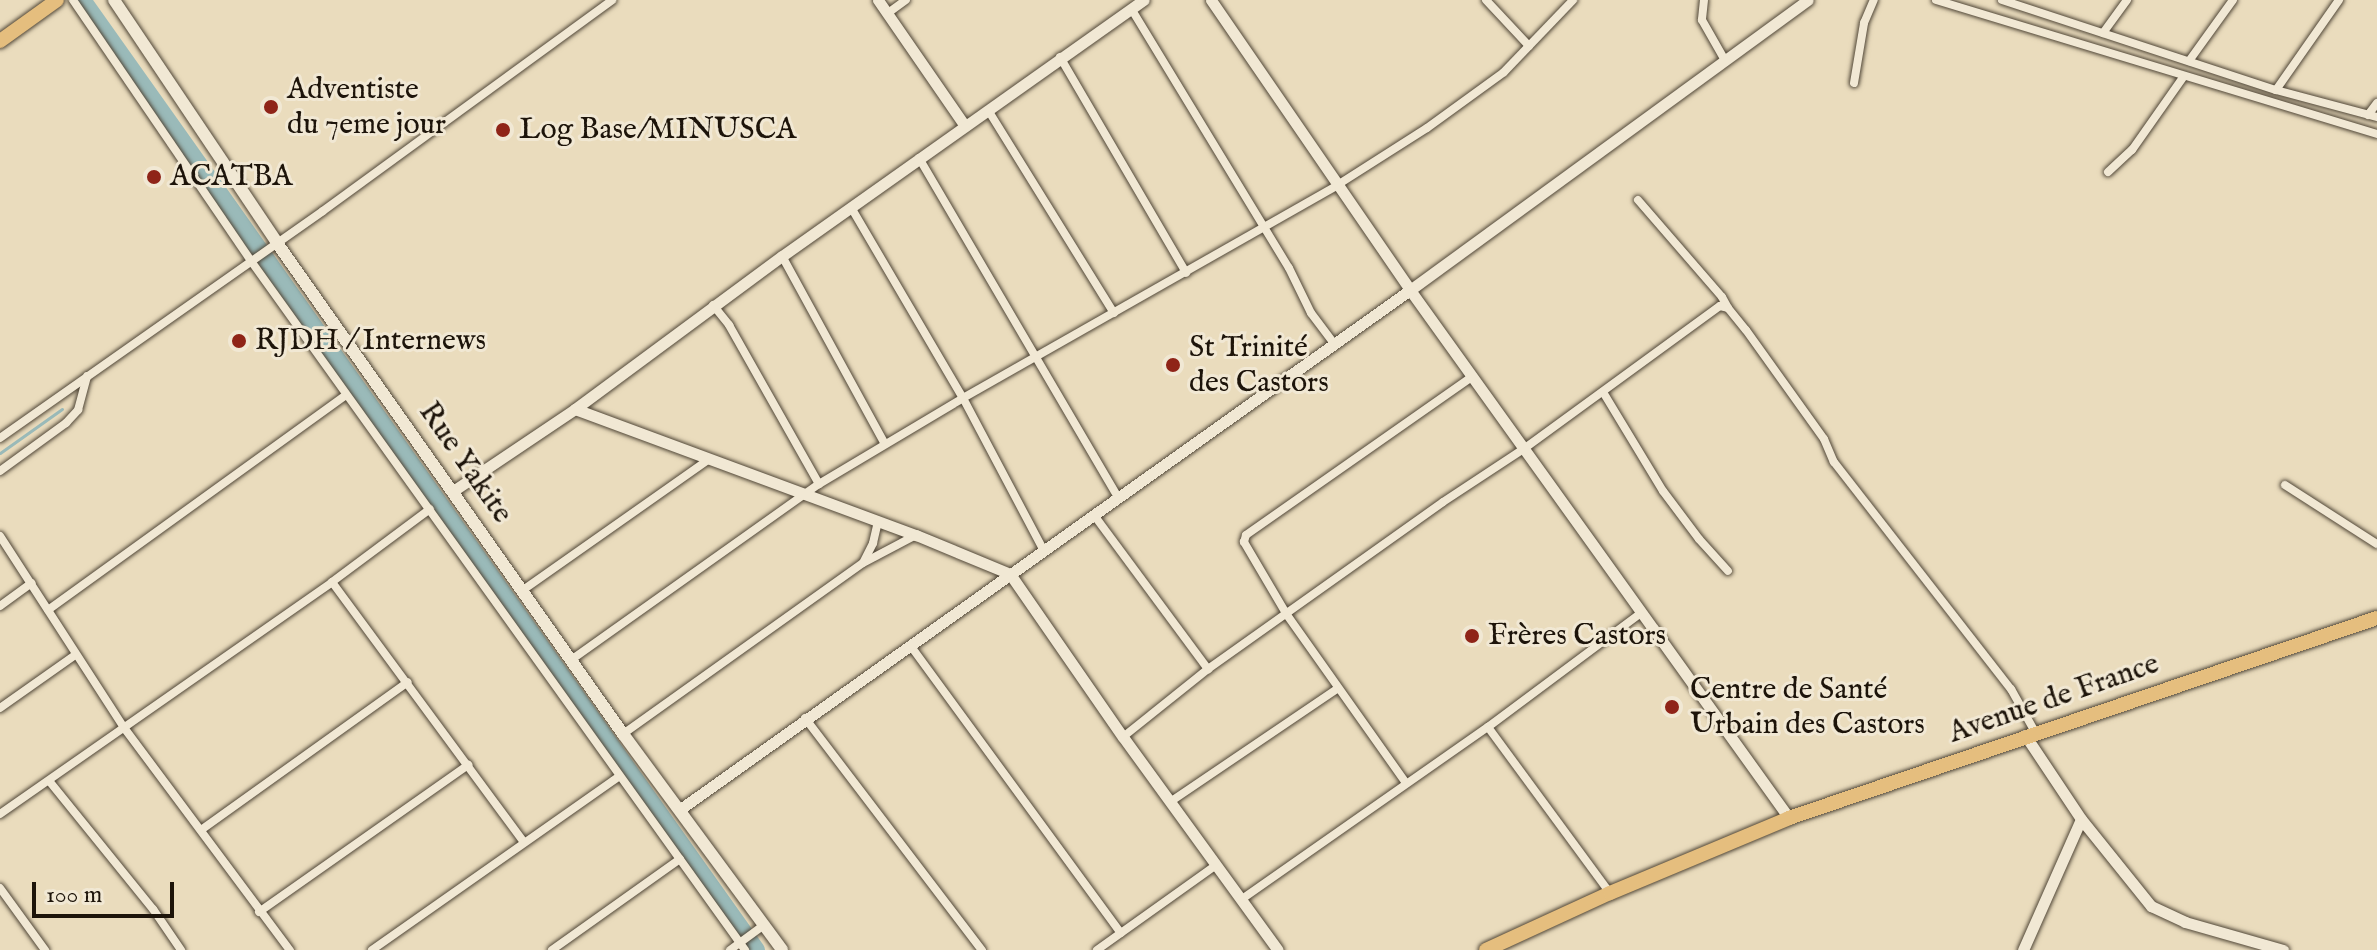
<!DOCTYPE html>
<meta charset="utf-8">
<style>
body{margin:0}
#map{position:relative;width:2377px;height:950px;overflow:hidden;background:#eadcbd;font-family:"IM FELL English",serif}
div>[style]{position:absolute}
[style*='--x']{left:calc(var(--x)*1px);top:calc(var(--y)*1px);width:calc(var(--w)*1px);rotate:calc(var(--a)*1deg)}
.stream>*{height:3px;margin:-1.5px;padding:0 1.5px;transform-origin:1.5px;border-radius:1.5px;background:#9abab9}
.river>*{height:18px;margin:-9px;padding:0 9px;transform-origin:9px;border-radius:9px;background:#9abab9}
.roads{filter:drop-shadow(0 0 2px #504637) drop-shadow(0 0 2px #504637)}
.minor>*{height:8px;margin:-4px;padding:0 4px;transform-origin:4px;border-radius:4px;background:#f1e8d4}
.tertiary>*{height:11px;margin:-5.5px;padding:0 5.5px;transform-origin:5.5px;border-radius:5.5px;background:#f1e8d4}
.secondary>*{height:12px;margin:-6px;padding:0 6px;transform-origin:6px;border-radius:6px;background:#f1e8d4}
.primary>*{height:14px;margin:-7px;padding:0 7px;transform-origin:7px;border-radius:7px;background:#e5be7e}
.dots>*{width:22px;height:22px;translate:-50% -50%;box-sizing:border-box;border:4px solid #f1e8d4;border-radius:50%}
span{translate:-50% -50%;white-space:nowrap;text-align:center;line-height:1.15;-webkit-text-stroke:6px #f1e8d4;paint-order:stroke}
.poi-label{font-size:30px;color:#1d140a}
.left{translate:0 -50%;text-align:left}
.street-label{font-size:30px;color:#1d140a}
.scale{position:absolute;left:32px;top:882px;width:142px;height:36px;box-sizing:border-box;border:4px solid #1d140a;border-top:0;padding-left:10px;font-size:24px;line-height:28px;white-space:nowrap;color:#1d140a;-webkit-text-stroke:6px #f1e8d4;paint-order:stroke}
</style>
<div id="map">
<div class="stream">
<div style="--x:0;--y:453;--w:76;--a:-35.4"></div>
</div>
<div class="river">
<div style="--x:82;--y:0;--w:1165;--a:54.65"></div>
</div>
<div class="roads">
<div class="minor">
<div style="--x:73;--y:0;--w:316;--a:55.7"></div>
<div style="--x:251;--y:261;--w:848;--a:54.36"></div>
<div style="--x:1486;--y:0;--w:63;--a:46.9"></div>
<div style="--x:1704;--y:0;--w:20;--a:96"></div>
<div style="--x:1702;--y:20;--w:48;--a:60.3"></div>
<div style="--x:1936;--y:0;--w:461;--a:16.9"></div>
<div style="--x:2002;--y:0;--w:288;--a:18.2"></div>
<div style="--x:2276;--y:90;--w:105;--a:15"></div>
<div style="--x:1132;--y:10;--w:302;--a:58.7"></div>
<div style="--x:1289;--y:268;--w:50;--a:63.9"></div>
<div style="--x:1311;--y:313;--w:39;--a:53"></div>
<div style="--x:888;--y:13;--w:22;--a:-36"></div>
<div style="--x:2103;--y:33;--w:41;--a:-54"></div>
<div style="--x:1060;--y:57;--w:250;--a:59.7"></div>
<div style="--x:2189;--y:61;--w:75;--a:-54.2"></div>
<div style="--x:1854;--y:83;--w:61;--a:-80.5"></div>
<div style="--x:1864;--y:23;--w:25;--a:-67"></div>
<div style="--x:2276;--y:90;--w:110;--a:-55"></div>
<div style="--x:988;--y:110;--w:239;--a:58.2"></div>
<div style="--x:2368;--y:115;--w:15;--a:-53"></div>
<div style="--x:919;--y:158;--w:393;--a:59.6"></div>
<div style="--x:2108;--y:172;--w:33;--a:-43"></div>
<div style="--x:2132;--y:150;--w:90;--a:-54.9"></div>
<div style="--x:1638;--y:200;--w:128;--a:49.1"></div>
<div style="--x:1722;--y:297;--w:13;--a:61"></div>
<div style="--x:852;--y:209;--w:219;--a:59.6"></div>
<div style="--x:963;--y:398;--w:171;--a:62.1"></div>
<div style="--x:782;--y:256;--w:214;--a:61.3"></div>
<div style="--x:713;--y:305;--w:26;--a:51"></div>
<div style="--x:729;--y:325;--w:183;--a:60.5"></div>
<div style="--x:1603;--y:392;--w:116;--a:58.8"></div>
<div style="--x:1663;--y:491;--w:60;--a:53.1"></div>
<div style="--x:1699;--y:539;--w:43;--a:47.8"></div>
<div style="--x:0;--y:438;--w:395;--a:-35.1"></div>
<div style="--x:323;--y:211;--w:358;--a:-36.1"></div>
<div style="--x:0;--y:471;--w:82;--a:-36"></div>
<div style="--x:66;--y:423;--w:18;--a:-47"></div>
<div style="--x:78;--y:410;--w:35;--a:-75"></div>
<div style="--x:2285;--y:485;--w:109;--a:32.7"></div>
<div style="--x:1094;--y:515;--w:192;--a:53.5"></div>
<div style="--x:0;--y:536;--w:230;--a:57.1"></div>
<div style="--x:125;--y:729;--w:276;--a:53.3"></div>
<div style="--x:864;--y:561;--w:20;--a:-63"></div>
<div style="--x:873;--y:543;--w:23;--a:-77"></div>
<div style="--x:332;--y:582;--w:323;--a:53.6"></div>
<div style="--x:523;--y:590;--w:226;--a:-35.1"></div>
<div style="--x:0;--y:606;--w:39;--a:-36"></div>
<div style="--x:48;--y:610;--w:367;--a:-35.8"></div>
<div style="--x:910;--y:645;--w:357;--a:53.8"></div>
<div style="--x:571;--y:660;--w:304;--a:-35.4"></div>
<div style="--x:819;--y:484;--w:168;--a:-30.8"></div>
<div style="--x:963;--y:398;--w:433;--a:-29.6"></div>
<div style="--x:1339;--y:184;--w:104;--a:-32.5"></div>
<div style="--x:1427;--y:128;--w:95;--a:-36"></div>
<div style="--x:1504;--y:72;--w:100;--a:-46.2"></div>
<div style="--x:0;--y:708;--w:92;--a:-35.2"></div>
<div style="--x:805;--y:718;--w:292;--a:52.7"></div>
<div style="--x:1488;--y:727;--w:206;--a:53.7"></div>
<div style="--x:623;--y:734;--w:295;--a:-35.5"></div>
<div style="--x:863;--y:563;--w:60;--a:-27.8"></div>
<div style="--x:1123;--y:737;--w:109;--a:-38.7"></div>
<div style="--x:1208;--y:669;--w:288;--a:-35.4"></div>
<div style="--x:1443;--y:502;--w:98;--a:-33.4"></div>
<div style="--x:1525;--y:448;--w:241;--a:-36.1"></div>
<div style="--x:1720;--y:306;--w:8;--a:14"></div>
<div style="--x:1728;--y:308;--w:28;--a:51"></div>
<div style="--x:1746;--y:330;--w:134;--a:54.4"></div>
<div style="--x:1824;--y:439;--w:25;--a:67"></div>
<div style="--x:1834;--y:462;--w:288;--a:52.1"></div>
<div style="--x:2011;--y:689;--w:49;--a:60.8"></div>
<div style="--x:50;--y:782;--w:164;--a:51"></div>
<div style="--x:153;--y:909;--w:50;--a:55.7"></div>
<div style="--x:1406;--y:783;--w:206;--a:-125.3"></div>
<div style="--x:1287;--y:615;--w:85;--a:-120.5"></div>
<div style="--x:1244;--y:542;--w:7;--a:-74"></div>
<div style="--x:1246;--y:535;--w:277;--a:-35"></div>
<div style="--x:1170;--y:802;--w:202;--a:-34.1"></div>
<div style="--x:0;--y:814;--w:405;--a:-34.9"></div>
<div style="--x:332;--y:582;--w:122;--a:-36.7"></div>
<div style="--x:201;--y:830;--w:254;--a:-35.6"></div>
<div style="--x:0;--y:888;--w:77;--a:54"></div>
<div style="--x:1242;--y:899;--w:300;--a:-35"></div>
<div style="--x:1488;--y:727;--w:191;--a:-36.7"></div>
<div style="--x:259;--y:912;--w:256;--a:-35.1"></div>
<div style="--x:372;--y:950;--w:301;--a:-35.1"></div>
<div style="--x:552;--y:950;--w:157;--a:-35.4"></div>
<div style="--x:730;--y:950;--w:42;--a:-36.3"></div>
<div style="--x:1097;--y:950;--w:146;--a:-35.5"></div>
</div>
<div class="tertiary">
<div style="--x:878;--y:0;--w:153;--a:55.4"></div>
<div style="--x:1211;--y:0;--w:352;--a:55.5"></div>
<div style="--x:1410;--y:290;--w:650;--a:54.33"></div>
<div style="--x:575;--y:409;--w:364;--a:20.3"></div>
<div style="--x:916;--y:535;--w:102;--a:22.5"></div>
<div style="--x:1010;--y:574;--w:198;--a:55.3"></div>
<div style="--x:1123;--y:737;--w:263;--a:54"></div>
<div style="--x:453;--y:491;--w:147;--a:-33.9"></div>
<div style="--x:575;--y:409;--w:257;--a:-36.5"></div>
<div style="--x:782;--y:256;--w:443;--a:-35.3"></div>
<div style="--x:2025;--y:735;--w:101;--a:56.3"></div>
<div style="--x:2081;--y:819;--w:112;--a:51.2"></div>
<div style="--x:2151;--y:906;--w:38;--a:25"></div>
<div style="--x:2185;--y:922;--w:102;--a:15.9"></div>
<div style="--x:679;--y:810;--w:897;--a:-35.43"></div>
<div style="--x:1410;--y:290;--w:492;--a:-36.1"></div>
<div style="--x:2023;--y:950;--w:143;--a:-66.1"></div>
</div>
<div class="secondary">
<div style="--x:114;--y:0;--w:293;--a:56.1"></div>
<div style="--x:277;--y:243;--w:601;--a:54.83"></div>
<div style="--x:623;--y:734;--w:268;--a:53.6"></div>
</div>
<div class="primary">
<div style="--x:0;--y:41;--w:70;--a:-35.7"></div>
<div style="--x:1486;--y:950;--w:136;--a:-24.7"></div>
<div style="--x:1610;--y:893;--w:194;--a:-22.7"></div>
<div style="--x:1789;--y:818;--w:621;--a:-18.79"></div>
</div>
</div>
<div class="dots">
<div style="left:271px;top:107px;background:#8f2418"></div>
<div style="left:503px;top:130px;background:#8f2418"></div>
<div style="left:154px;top:177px;background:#8f2418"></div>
<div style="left:239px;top:341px;background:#8f2418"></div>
<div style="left:1173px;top:365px;background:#8f2418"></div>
<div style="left:1472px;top:636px;background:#8f2418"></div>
<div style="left:1672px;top:707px;background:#8f2418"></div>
</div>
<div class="poi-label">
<span class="left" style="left:287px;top:107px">Adventiste<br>du 7eme jour</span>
<span class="left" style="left:519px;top:130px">Log Base/MINUSCA</span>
<span class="left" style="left:170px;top:177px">ACATBA</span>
<span class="left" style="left:255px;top:341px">RJDH / Internews</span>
<span class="left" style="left:1189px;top:365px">St Trinité<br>des Castors</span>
<span class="left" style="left:1488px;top:636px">Frères Castors</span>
<span class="left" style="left:1690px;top:707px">Centre de Santé<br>Urbain des Castors</span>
</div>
<div class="street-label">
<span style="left:465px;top:463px;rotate:55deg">Rue Yakite</span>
<span style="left:2054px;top:699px;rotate:-19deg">Avenue de France</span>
</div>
<div class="scale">100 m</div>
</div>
